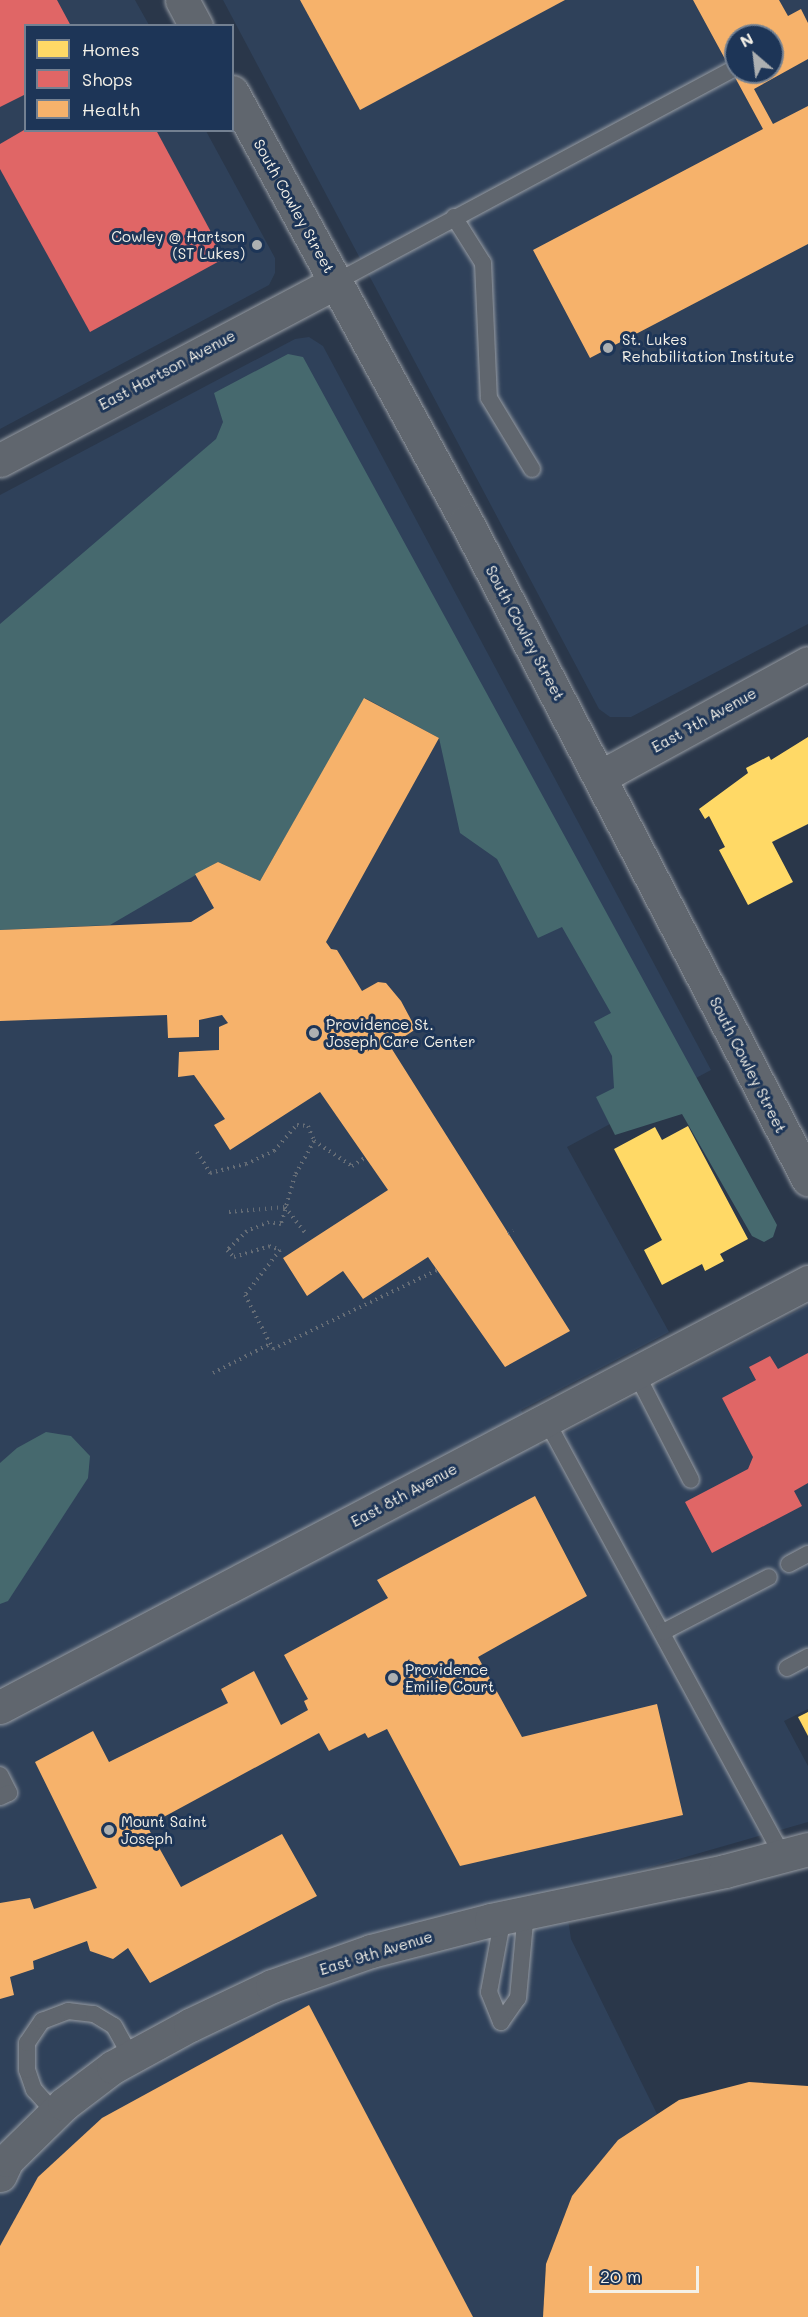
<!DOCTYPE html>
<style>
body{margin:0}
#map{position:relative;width:808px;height:2317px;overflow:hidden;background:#2a374a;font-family:Mali,sans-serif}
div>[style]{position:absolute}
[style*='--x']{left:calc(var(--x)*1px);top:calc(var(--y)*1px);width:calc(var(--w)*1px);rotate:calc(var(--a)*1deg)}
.built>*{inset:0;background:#2f415a}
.green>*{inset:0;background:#46696e}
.homes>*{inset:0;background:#ffd966}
.shops>*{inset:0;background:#e06666}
.health>*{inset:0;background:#f6b26b}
.path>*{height:4px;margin-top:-2px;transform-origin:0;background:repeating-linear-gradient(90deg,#666d76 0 1.5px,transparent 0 6px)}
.roads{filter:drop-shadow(0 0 2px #979ca3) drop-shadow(0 0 2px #979ca3)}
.service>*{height:16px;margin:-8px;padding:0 8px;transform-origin:8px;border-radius:8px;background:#60666e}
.minor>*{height:33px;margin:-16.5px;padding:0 16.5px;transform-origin:16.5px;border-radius:16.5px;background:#60666e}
.tertiary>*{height:33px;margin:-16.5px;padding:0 16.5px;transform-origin:16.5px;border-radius:16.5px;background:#60666e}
.dots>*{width:16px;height:16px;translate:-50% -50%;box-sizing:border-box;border:3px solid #1d3557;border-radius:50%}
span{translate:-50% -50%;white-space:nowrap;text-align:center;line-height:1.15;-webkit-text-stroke:6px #1d3557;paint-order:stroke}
.street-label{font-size:15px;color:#f4f1e8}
.poi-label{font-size:15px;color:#f4f1e8}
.right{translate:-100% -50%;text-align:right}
.left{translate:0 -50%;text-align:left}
.legend{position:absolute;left:24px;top:24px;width:210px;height:108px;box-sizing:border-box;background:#1d3557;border:2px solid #738091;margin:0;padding:8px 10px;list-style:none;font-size:18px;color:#f4f1e8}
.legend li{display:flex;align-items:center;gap:12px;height:30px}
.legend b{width:30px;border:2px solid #738091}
.north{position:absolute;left:724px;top:24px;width:60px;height:60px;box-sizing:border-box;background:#1d3557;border:2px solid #738091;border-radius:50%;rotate:332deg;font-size:16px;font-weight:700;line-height:24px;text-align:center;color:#f4f1e8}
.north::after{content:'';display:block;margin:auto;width:21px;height:27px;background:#adb0b1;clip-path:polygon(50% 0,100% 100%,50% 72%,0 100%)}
.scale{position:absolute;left:589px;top:2266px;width:110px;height:27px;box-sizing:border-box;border:3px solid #f4f1e8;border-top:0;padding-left:8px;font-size:18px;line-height:21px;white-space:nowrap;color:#f4f1e8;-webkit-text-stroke:4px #1d3557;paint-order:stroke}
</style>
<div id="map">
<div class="built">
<div style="clip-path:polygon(0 0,135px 0,149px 25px,26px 26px,26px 130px,206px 131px,275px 258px,275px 273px,269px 285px,0 429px)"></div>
<div style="clip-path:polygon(evenodd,223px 0,808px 0,808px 624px,631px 717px,610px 717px,599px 709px,223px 0,736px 36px,772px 36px,772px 72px,736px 72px,736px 36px)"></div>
<div style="clip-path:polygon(309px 337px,323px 346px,711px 1070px,567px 1147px,669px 1332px,521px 1410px,540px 1446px,808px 1305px,808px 1709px,784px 1721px,808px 1766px,808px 1822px,564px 1892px,571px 1939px,657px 2114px,618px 2140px,572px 2196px,546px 2264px,543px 2317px,0 2317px,0 495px,295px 339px)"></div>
</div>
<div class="green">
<div style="clip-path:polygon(288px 354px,303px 357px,777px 1225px,773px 1237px,764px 1242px,752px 1236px,682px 1114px,615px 1135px,596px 1097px,614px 1088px,612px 1056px,594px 1022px,611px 1013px,562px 927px,538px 938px,497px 859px,460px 833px,439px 738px,365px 698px,260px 881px,218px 862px,110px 925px,0 930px,0 624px,216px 439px,223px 422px,214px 393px)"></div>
<div style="clip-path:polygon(46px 1432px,71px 1436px,90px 1456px,88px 1478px,8px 1601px,0 1604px,0 1463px,17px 1448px)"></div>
</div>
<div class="homes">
<div style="clip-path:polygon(808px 737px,808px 824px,772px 842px,793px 882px,748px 905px,719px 850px,725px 847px,709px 816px,705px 819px,699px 809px,748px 773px,746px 768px,769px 756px,771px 760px)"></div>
<div style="clip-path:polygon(688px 1126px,748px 1239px,720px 1254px,724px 1261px,705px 1271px,702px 1264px,662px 1285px,644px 1250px,662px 1240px,614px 1149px,655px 1127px,662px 1140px)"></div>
<div style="clip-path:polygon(808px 1712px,808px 1736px,798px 1717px)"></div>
</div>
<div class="shops">
<div style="clip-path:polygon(0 0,57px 0,71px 26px,26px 26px,26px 94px,0 107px)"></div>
<div style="clip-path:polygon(24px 130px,156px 130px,225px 258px,90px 332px,0 169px,0 144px)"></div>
<div style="clip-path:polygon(808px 1353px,808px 1483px,794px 1491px,802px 1506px,712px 1553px,685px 1502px,748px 1469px,753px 1457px,722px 1398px,756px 1380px,749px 1367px,770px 1356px,778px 1369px)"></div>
</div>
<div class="health">
<div style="clip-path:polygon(300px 0,565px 0,360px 110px)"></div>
<div style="clip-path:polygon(evenodd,693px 0,779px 0,788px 16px,801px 9px,808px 23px,808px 59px,754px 89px,773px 124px,808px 106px,808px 244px,590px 358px,533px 250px,763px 129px,693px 0,736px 36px,772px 36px,772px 72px,736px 72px,736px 36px)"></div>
<div style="clip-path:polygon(364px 698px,439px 738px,326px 942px,331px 949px,337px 950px,362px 991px,378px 982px,386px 983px,401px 1001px,416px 1029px,390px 1046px,570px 1331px,505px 1367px,428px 1257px,363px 1299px,343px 1271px,307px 1296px,283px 1258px,388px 1190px,320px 1092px,230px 1150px,214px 1125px,225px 1119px,194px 1075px,178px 1077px,179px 1052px,219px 1050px,219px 1027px,228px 1023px,222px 1015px,199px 1020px,199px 1037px,168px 1038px,167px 1015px,0 1021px,0 930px,191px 922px,214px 908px,195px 874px,218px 862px,260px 881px)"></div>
<div style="clip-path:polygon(535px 1496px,587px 1596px,478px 1657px,522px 1737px,657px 1704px,683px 1815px,460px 1866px,387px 1729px,368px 1738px,365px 1733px,329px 1751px,319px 1733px,147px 1826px,181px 1887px,282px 1834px,317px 1896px,150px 1983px,128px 1948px,113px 1959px,90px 1951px,87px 1941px,33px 1961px,34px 1969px,10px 1977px,14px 1995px,0 1999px,0 1903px,30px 1898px,34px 1909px,97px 1888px,35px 1762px,93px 1731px,109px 1762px,228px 1703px,221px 1689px,254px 1671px,281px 1725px,308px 1710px,304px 1701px,308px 1699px,284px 1655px,388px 1598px,377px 1580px)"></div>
<div style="clip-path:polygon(309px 2005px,473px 2317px,0 2317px,0 2246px,38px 2177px,102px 2118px)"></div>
<div style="clip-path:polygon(749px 2082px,808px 2086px,808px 2317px,543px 2317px,546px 2264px,572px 2196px,618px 2140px,679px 2100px)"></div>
</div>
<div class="path">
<div style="--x:314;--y:1141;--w:45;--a:33.3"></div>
<div style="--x:352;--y:1166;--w:15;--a:-32"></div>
<div style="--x:197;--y:1152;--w:25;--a:58"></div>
<div style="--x:210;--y:1173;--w:37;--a:-14"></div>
<div style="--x:246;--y:1164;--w:31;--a:-25"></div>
<div style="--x:274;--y:1151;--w:35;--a:-49"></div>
<div style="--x:297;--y:1125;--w:11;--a:5"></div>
<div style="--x:308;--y:1126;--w:16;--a:68"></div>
<div style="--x:314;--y:1141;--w:39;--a:119"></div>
<div style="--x:295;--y:1175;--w:51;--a:105.9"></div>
<div style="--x:281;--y:1224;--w:12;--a:-171"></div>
<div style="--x:269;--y:1222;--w:24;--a:158"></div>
<div style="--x:247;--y:1231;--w:28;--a:136"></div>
<div style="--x:227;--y:1250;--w:10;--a:45"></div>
<div style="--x:234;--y:1257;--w:37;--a:-17"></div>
<div style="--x:269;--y:1246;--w:12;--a:20"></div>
<div style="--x:280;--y:1250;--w:57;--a:127.9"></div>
<div style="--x:245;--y:1295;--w:61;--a:62.6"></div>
<div style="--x:273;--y:1349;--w:182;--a:-25.7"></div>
<div style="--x:229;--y:1212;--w:56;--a:-5.1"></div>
<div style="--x:285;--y:1207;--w:34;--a:52"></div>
<div style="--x:508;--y:1234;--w:6;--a:-31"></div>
<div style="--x:213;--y:1373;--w:64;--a:-27"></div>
</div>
<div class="roads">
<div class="service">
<div style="--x:454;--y:217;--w:54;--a:57.8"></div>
<div style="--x:483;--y:263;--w:135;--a:87.5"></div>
<div style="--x:489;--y:398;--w:83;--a:58.8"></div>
<div style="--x:336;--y:282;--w:448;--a:-28.2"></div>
<div style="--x:636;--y:1373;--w:120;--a:62.8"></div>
<div style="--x:546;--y:1420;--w:498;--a:61.5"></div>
<div style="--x:789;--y:1564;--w:21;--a:-28"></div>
<div style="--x:663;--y:1632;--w:119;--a:-27.4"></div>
<div style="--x:787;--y:1668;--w:24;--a:-28"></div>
<div style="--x:0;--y:1775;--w:20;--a:63"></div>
<div style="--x:9;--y:1793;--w:10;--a:156"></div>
<div style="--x:501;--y:2022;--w:29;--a:-55"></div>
<div style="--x:518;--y:1998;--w:86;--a:-84.7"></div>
<div style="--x:501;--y:2022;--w:32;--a:-112"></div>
<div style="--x:489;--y:1992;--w:76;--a:-79.4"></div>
<div style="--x:55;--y:2113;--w:31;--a:-132"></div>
<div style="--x:34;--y:2090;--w:21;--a:-109"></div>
<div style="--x:27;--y:2070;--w:27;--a:-90"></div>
<div style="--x:27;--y:2043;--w:27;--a:-56"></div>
<div style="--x:42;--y:2021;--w:28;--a:-21"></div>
<div style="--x:68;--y:2011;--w:26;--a:7"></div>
<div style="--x:94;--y:2014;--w:23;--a:31"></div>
<div style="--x:114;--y:2026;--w:35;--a:61"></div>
</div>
<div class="minor">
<div style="--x:0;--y:460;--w:380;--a:-27.9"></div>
<div style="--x:600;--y:777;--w:237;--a:-28.7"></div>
<div style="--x:0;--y:1707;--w:913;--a:-27.74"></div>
<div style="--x:0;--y:2175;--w:17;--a:-65"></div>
<div style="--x:7;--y:2160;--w:80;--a:-44.5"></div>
<div style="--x:64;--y:2104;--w:61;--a:-37.1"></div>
<div style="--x:113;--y:2067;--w:88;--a:-28.6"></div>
<div style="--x:190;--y:2025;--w:91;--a:-25.4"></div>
<div style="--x:272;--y:1986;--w:105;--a:-19.5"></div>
<div style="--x:371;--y:1951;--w:124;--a:-14.5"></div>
<div style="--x:491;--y:1920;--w:239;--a:-11.8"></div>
<div style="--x:725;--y:1871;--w:86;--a:-14.8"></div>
</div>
<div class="tertiary">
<div style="--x:182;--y:0;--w:30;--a:62"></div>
<div style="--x:232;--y:92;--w:489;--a:61.4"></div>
<div style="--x:466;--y:521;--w:742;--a:62.54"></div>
</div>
</div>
<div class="dots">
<div style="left:257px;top:245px;background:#adb0b1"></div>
<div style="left:608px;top:348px;background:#adb0b1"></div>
<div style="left:314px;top:1033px;background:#adb0b1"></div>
<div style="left:393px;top:1678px;background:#adb0b1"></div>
<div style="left:109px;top:1830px;background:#adb0b1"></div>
</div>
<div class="street-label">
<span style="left:294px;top:206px;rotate:61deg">South Cowley Street</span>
<span style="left:167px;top:370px;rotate:-28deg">East Hartson Avenue</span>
<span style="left:525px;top:633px;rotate:62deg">South Cowley Street</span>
<span style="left:704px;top:720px;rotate:-29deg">East 7th Avenue</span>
<span style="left:748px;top:1065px;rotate:63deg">South Cowley Street</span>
<span style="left:404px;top:1495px;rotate:-28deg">East 8th Avenue</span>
<span style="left:376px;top:1953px;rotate:-17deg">East 9th Avenue</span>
</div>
<div class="poi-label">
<span class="right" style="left:245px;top:245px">Cowley @ Hartson<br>(ST Lukes)</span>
<span class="left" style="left:622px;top:348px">St. Lukes<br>Rehabilitation Institute</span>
<span class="left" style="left:326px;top:1033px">Providence St.<br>Joseph Care Center</span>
<span class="left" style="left:405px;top:1678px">Providence<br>Emilie Court</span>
<span class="left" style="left:121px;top:1830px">Mount Saint<br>Joseph</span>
</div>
<ul class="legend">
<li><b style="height:16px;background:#ffd966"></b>Homes</li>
<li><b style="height:16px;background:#e06666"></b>Shops</li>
<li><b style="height:16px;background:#f6b26b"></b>Health</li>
</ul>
<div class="north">N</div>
<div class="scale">20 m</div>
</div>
